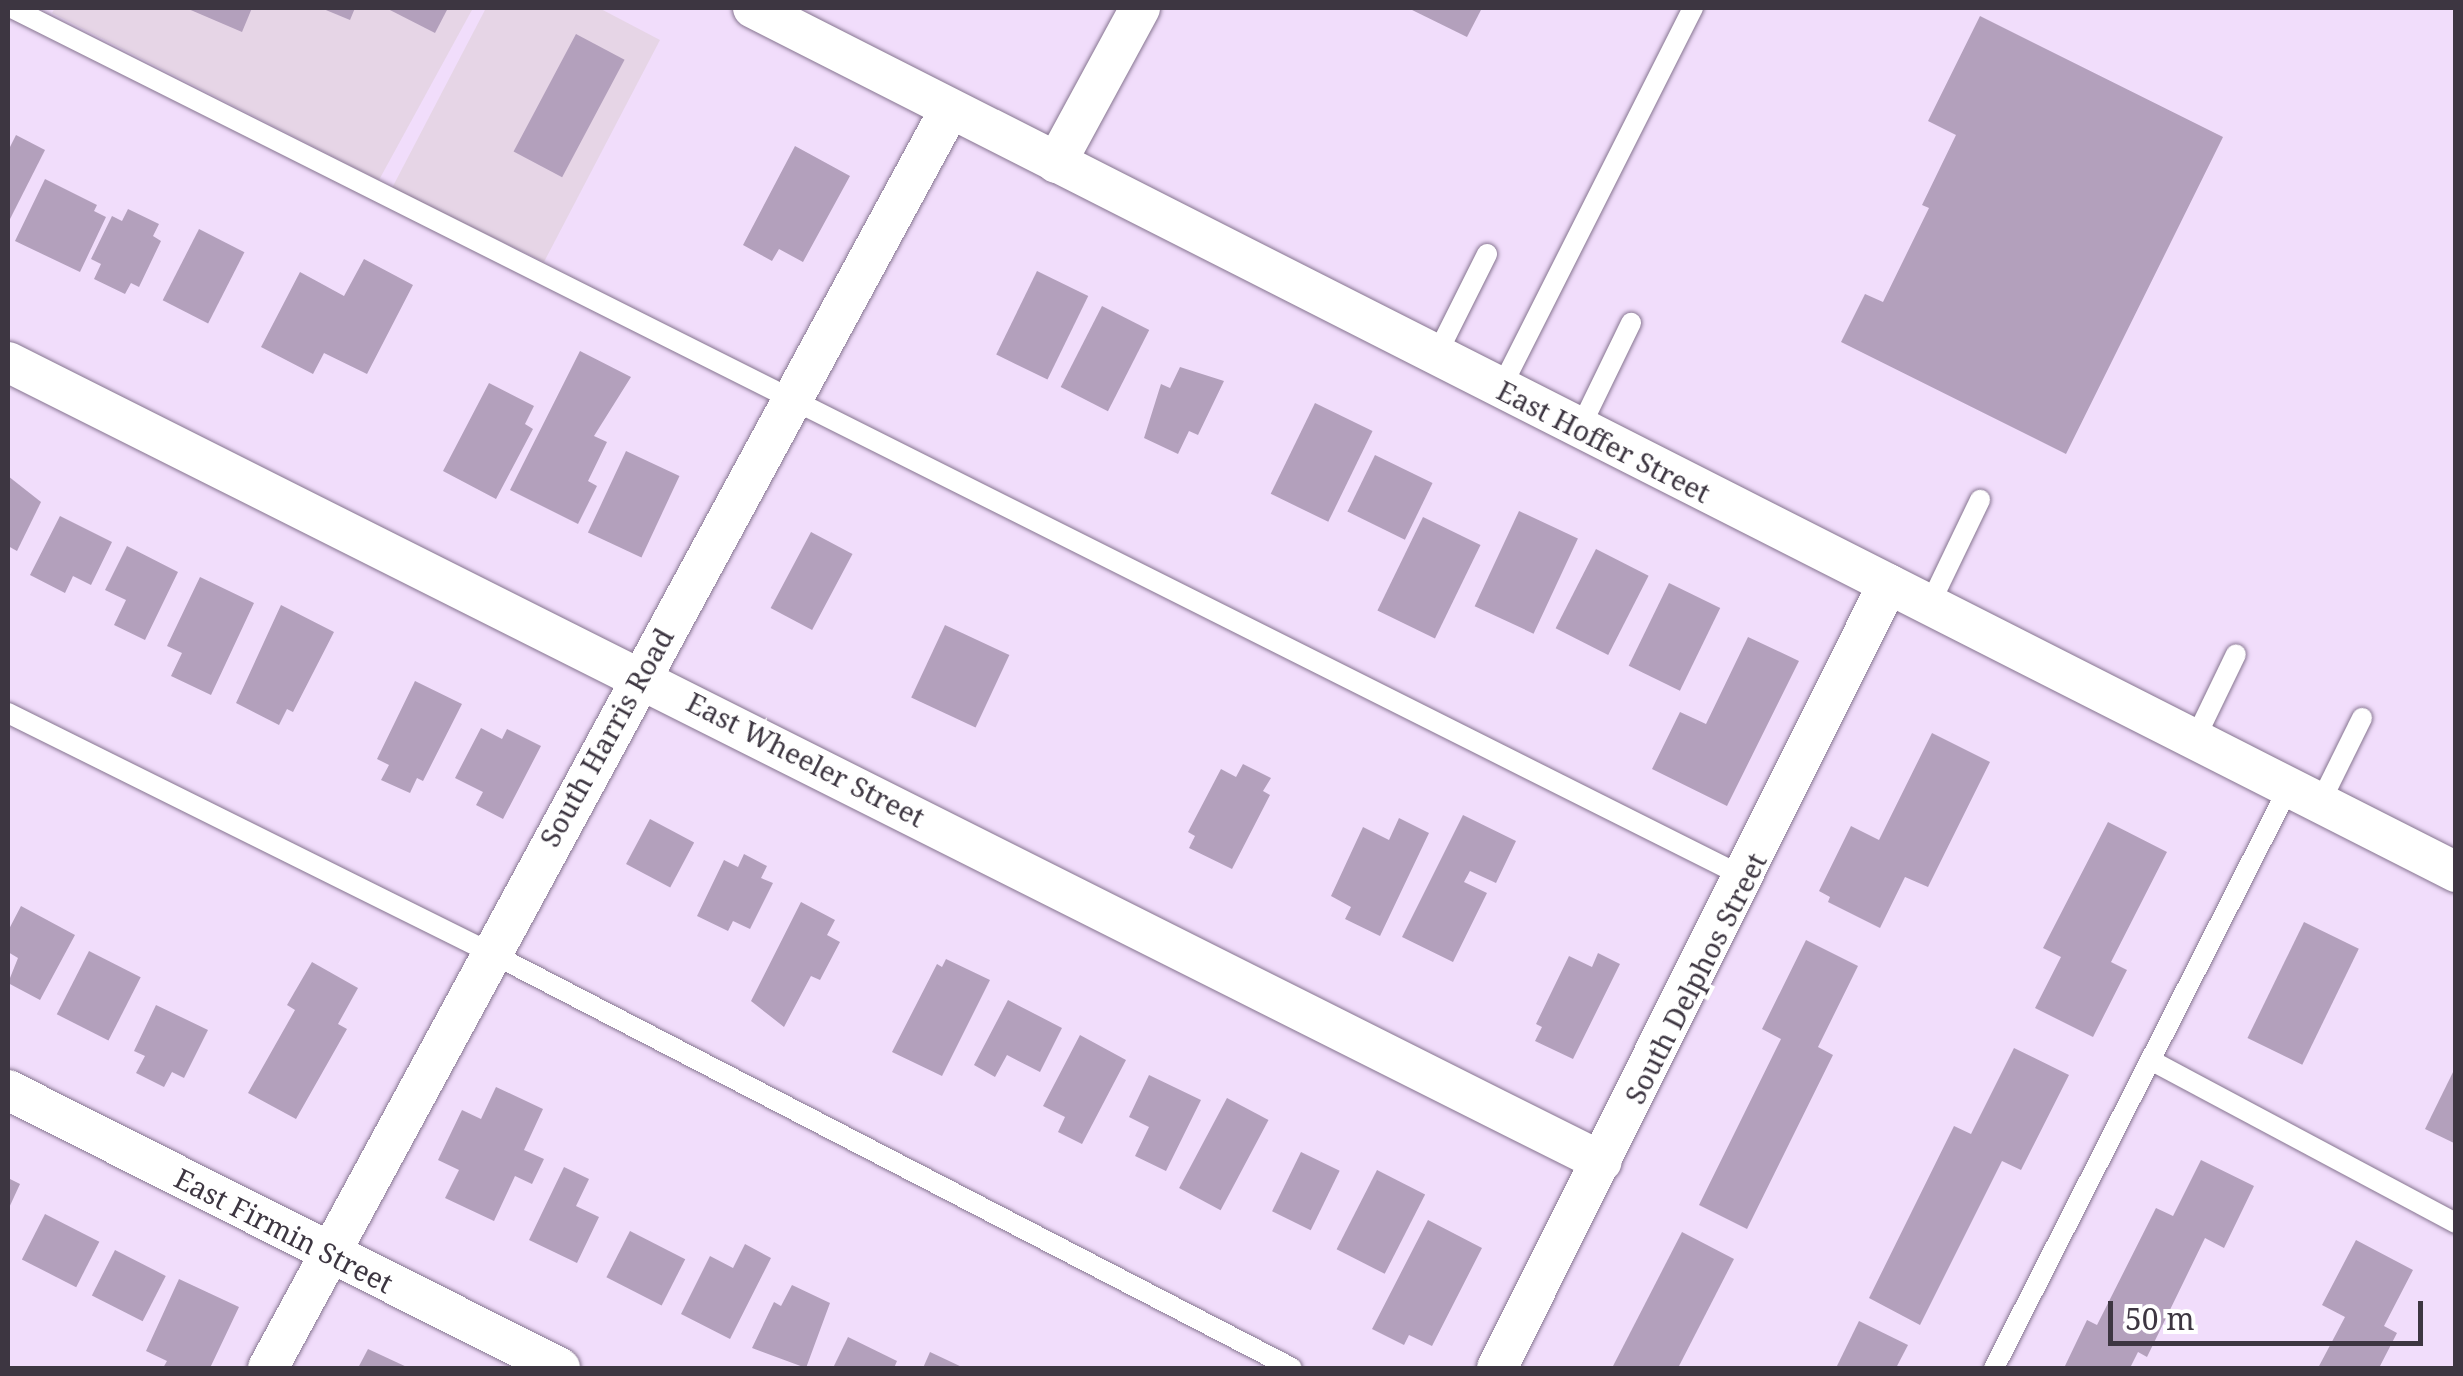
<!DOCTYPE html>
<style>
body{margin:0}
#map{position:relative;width:2463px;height:1376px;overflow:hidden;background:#f1ddfb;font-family:"Noto Serif",serif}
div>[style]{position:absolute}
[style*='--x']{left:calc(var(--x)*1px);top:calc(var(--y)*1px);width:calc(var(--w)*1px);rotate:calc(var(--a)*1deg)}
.commercial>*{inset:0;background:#e6d5e6}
.building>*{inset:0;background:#b3a0bc;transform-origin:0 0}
.roads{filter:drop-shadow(0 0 2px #867590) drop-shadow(0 0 2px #867590)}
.service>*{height:20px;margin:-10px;padding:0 10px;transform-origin:10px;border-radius:10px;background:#fff}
.minor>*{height:40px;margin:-20px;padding:0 20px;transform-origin:20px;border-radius:20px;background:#fff}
span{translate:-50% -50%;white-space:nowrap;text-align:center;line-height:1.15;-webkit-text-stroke:8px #fff;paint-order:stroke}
.street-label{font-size:28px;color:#3d3641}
.frame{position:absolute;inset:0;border:10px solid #3d3641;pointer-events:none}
.scale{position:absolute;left:2108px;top:1301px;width:315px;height:45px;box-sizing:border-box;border:5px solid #3d3641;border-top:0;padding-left:12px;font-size:30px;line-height:35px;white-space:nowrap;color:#3d3641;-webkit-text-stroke:8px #fff;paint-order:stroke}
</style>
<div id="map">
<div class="commercial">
<div style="clip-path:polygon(55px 8px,473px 8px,379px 180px,52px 13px)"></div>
<div style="clip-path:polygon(486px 8px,599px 8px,660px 40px,544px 262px,392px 188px)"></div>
</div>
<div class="building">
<div style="clip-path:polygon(186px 8px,252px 8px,242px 32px)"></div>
<div style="clip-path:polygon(321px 8px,355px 8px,350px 20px)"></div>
<div style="clip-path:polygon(386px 8px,448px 8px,435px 33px)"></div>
<div style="clip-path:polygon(1408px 8px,1482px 8px,1467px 37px)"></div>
<div style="clip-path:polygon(1980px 16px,2223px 137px,2066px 454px,1841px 342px,1865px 294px,1883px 302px,1929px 208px,1922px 205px,1956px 135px,1928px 121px)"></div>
<div style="left:576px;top:34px;width:55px;height:133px;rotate:28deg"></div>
<div style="clip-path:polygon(16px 135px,45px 150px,8px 223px,8px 151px)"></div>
<div style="clip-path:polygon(795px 146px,850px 176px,803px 262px,779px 249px,772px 261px,743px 245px)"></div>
<div style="clip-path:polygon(45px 179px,97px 205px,94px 211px,106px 217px,80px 272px,15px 241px)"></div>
<div style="clip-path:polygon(128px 209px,159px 224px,153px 236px,161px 241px,139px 287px,131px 283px,125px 294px,94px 279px,101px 264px,91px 259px,112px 216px,122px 221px)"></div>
<div style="left:199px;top:229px;width:51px;height:80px;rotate:27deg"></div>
<div style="clip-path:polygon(364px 259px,413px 285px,367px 374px,324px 353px,313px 374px,261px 347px,300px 272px,344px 296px)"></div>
<div style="left:1037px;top:271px;width:57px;height:93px;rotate:26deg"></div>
<div style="left:1102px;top:306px;width:53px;height:91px;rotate:27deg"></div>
<div style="clip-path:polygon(580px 351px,631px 377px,594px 436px,607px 442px,588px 481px,597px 486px,578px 524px,510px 490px)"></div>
<div style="clip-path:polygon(1180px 367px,1224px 381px,1198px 435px,1189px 431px,1178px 454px,1144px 438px,1161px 384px,1170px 388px)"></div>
<div style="clip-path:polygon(489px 383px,534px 406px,525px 424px,533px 429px,496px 499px,443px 471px)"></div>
<div style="left:1315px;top:403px;width:64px;height:101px;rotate:26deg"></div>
<div style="left:626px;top:451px;width:59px;height:90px;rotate:25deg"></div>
<div style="left:1375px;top:455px;width:64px;height:63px;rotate:26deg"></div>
<div style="clip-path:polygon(8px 476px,41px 502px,17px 551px,8px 546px)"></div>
<div style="left:1519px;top:511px;width:65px;height:105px;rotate:25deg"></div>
<div style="clip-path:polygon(60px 516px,112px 542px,91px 585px,73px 576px,65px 593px,30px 575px)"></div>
<div style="left:1423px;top:517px;width:64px;height:104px;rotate:26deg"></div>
<div style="left:811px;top:532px;width:47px;height:86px;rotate:28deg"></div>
<div style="clip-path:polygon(127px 546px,178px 572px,145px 640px,114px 625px,126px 600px,105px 590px)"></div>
<div style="left:1596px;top:549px;width:59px;height:89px;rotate:27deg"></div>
<div style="clip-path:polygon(200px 577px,254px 603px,211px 695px,171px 676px,182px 653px,167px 646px)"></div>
<div style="left:1669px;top:583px;width:57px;height:92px;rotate:26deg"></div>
<div style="clip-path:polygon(281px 605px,334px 632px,293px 712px,287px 709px,279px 725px,236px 703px)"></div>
<div style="left:945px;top:625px;width:71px;height:80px;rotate:25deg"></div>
<div style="clip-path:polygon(1748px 637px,1799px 661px,1727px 806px,1652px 769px,1680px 712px,1706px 724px)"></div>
<div style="clip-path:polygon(415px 681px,462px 704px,423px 781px,417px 778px,410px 793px,381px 780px,389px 765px,377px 759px)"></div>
<div style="clip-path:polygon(481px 728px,502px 739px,507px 729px,541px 746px,503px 819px,476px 805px,483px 792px,455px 778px)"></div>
<div style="clip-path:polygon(1932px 733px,1990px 762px,1928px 887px,1905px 877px,1880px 928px,1828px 902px,1830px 897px,1819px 891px,1851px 826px,1879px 840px)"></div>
<div style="clip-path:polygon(1243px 764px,1271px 778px,1263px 791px,1270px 795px,1232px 869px,1189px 848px,1195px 836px,1188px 832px,1221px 769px,1236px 777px)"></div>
<div style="clip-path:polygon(1463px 815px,1516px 841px,1496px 883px,1470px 871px,1464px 882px,1487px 893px,1453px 962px,1402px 937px)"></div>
<div style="clip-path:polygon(1399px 818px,1429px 833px,1380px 936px,1345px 919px,1351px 907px,1331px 896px,1363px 827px,1389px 840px)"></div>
<div style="left:650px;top:819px;width:50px;height:51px;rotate:28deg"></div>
<div style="clip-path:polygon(2108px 822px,2167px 852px,2111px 962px,2127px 970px,2093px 1037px,2035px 1008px,2061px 957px,2043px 948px)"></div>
<div style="clip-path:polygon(744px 854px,767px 866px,761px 878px,773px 883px,750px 929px,733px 921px,728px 931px,697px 916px,724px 860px,738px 867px)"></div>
<div style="clip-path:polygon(801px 902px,835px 920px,827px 935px,840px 942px,820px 980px,811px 976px,784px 1027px,751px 1001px)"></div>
<div style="clip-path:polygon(21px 906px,75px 935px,40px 1000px,8px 983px,18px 958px,8px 952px,8px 931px)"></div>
<div style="left:2304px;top:922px;width:61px;height:129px;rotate:26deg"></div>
<div style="clip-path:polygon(1806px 940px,1858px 966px,1818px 1047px,1833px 1055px,1747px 1229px,1699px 1205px,1781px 1039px,1762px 1029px)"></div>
<div style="left:89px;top:951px;width:58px;height:71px;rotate:27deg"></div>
<div style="clip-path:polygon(1598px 953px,1620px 964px,1573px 1059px,1535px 1041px,1542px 1027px,1536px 1024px,1569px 956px,1592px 967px)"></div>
<div style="clip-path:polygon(946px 959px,990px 980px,942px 1076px,892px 1052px,937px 964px,942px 967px)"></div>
<div style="clip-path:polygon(312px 962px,358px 988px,338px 1024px,347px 1029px,296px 1119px,248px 1093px,295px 1010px,287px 1005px)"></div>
<div style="clip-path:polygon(1008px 1000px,1062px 1028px,1040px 1072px,1007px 1055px,995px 1077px,974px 1065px)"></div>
<div style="clip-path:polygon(156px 1005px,208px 1030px,184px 1078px,172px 1072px,164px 1087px,136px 1073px,145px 1056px,134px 1051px)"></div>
<div style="clip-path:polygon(1080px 1035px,1126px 1060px,1082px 1144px,1058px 1132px,1065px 1117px,1043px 1106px)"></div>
<div style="clip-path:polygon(2014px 1048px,2069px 1075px,2021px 1170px,2002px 1161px,1920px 1325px,1869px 1298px,1954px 1126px,1971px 1134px)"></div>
<div style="clip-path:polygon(2456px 1066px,2456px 1144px,2425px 1129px)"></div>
<div style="clip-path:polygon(1149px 1075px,1201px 1100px,1166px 1171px,1135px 1156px,1149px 1127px,1129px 1117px)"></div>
<div style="clip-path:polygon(496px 1087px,543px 1109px,524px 1150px,544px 1159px,532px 1184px,515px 1176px,494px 1221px,445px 1198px,459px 1170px,438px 1160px,462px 1110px,481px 1119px)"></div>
<div style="left:1227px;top:1098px;width:47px;height:102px;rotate:28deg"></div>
<div style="left:1301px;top:1152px;width:43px;height:66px;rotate:26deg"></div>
<div style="clip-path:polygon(2201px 1160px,2254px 1186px,2224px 1248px,2205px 1238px,2147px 1357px,2138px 1352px,2130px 1368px,2064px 1368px,2087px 1320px,2097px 1325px,2156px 1208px,2173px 1216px)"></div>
<div style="clip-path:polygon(564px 1167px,589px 1179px,576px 1206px,599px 1217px,577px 1263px,529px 1240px)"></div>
<div style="left:1377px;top:1170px;width:54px;height:89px;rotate:27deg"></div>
<div style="clip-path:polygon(8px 1178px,20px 1184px,8px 1210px)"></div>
<div style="left:45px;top:1214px;width:61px;height:51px;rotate:27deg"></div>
<div style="clip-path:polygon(1428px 1220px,1482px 1248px,1432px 1346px,1409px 1335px,1404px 1345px,1372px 1329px)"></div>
<div style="left:630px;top:1231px;width:62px;height:52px;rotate:27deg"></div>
<div style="clip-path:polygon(1682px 1232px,1734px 1259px,1678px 1368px,1612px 1368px)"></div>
<div style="clip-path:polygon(2356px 1240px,2413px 1270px,2384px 1326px,2397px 1333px,2379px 1368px,2318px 1368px,2345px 1317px,2322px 1305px)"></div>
<div style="clip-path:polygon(745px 1244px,771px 1258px,730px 1339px,681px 1314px,710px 1256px,733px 1268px)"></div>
<div style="left:115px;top:1250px;width:57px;height:51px;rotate:27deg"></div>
<div style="clip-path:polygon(179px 1279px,239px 1307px,210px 1368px,163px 1368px,167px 1361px,146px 1351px)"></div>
<div style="clip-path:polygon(792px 1285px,830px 1303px,806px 1368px,752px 1348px,774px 1302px,781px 1306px)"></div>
<div style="clip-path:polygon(1859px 1321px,1908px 1345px,1896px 1368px,1836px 1368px)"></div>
<div style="clip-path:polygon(848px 1337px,897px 1361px,894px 1368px,833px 1368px)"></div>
<div style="clip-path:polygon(368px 1349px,409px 1368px,358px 1368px)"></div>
<div style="clip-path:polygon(930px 1352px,964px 1368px,923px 1368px)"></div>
</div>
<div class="roads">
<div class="service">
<div style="--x:12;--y:8;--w:1940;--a:26.64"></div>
<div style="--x:1436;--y:356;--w:114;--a:-63.4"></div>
<div style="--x:1501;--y:388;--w:426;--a:-63.2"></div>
<div style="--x:1580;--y:428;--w:117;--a:-64.1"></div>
<div style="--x:1929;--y:606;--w:118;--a:-64.3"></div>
<div style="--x:8;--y:713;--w:537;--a:26.42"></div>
<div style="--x:489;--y:952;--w:904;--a:27.39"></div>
<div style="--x:2195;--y:739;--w:94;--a:-64.2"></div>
<div style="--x:2320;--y:803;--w:95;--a:-63.7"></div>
<div style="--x:2154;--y:1062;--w:342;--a:28.1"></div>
<div style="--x:1994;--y:1368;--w:652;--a:-63.08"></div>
</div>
<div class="minor">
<div style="--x:753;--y:8;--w:1910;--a:26.9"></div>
<div style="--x:1056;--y:163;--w:176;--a:-61.5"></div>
<div style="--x:8;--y:362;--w:1783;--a:26.65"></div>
<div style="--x:8;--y:1090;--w:618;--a:26.73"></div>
<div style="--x:268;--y:1368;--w:1432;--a:-61.56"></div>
<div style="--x:1497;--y:1368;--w:876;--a:-63.49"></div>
</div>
</div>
<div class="street-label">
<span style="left:1604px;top:441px;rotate:27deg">East Hoffer Street</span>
<span style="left:606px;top:737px;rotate:-61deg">South Harris Road</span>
<span style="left:806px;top:759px;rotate:27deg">East Wheeler Street</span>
<span style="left:1695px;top:978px;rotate:-63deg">South Delphos Street</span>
<span style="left:284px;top:1230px;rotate:27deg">East Firmin Street</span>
</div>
<div class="frame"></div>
<div class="scale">50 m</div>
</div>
